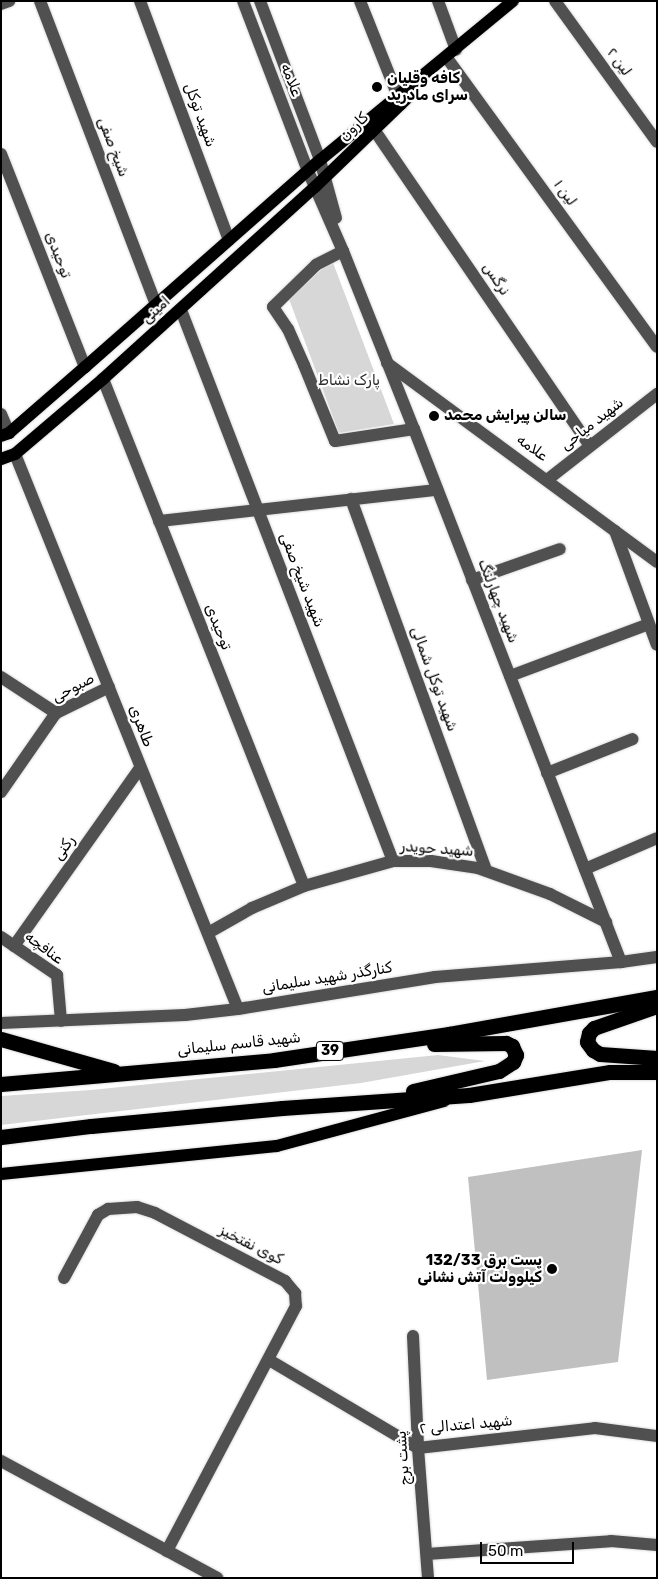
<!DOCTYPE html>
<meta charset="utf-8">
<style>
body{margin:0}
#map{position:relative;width:658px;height:1579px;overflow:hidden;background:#fff;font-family:Rubik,"Noto Sans Arabic",sans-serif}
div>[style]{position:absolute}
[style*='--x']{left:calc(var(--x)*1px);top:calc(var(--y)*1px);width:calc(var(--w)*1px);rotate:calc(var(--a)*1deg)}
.green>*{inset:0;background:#d7d7d7}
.building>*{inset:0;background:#c0c0c0}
.roads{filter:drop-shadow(0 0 1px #dbdbdb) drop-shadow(0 0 1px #dbdbdb)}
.minor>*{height:12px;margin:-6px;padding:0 6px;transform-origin:6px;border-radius:6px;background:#505050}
.major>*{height:12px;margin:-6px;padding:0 6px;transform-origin:6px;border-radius:6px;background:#000}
.highway>*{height:15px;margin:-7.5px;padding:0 7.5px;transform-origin:7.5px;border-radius:7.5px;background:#000}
.dots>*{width:14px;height:14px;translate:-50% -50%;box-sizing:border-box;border:2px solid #fff;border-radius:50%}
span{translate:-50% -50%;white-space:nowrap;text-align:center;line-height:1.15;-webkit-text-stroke:4.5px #fff;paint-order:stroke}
.shield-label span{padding:1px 4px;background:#fff;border:1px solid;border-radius:4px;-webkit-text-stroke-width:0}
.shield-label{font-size:14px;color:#000;font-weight:700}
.street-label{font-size:15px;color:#000}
.poi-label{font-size:15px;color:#000;font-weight:700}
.left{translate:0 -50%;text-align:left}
.right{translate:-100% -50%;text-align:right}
.park-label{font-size:15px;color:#2e2e2e}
.frame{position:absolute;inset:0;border:2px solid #000;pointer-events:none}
.scale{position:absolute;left:480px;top:1542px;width:94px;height:22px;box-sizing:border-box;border:2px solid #000;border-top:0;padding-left:6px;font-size:15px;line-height:18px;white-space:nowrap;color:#000;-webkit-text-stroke:4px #fff;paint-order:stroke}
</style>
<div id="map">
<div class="green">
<div style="clip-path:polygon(332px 260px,394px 424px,339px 433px,289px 299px)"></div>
<div style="clip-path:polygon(438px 1055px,485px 1061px,361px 1083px,1px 1125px,1px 1096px,91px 1090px)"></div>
</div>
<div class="building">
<div style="clip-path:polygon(642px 1150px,618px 1362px,487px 1380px,468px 1177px)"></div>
</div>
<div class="roads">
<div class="minor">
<div style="--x:40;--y:1;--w:324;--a:69.1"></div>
<div style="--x:140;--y:1;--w:255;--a:69.6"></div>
<div style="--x:243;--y:1;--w:182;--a:69.1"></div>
<div style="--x:308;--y:171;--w:87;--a:66.4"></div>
<div style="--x:343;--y:251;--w:192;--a:68.3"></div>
<div style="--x:414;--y:429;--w:572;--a:68.78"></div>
<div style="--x:260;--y:1;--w:170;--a:69.3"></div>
<div style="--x:320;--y:160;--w:60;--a:74.6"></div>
<div style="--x:360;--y:1;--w:111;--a:68.3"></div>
<div style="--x:438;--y:1;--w:52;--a:69.8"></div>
<div style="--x:555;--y:1;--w:174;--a:54.1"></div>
<div style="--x:1;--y:4;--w:9;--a:-21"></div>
<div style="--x:447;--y:58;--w:357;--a:54"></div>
<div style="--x:375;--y:131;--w:381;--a:55.7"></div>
<div style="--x:1;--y:154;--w:229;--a:68.5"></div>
<div style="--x:343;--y:251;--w:30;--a:153"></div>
<div style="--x:316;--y:265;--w:60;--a:135.7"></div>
<div style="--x:273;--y:307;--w:27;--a:56"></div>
<div style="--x:288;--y:329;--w:39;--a:66"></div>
<div style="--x:304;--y:365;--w:82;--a:67.8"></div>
<div style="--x:335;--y:441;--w:80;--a:-8.6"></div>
<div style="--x:181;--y:310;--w:590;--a:68.96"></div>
<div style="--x:387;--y:363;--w:335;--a:36.4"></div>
<div style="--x:103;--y:379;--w:545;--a:68.37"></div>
<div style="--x:1;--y:414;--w:21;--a:67"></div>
<div style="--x:15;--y:454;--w:598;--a:68.11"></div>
<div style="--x:547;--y:480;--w:140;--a:-38"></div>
<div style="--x:351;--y:499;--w:395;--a:70"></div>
<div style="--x:159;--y:521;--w:280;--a:-6.4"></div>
<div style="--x:615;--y:531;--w:121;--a:69.8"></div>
<div style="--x:472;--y:580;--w:93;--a:-19.4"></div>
<div style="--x:510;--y:676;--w:148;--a:-20.5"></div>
<div style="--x:1;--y:677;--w:66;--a:33.2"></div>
<div style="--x:547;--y:773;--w:92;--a:-21.6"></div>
<div style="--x:1;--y:792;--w:96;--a:-55.2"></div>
<div style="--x:56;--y:713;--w:59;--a:-26.1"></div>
<div style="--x:585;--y:869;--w:78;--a:-23.3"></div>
<div style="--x:208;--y:933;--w:51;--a:-29.6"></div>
<div style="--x:252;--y:908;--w:56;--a:-22.9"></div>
<div style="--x:304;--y:886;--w:92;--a:-15.7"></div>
<div style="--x:393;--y:861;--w:38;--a:0"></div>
<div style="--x:431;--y:861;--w:48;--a:8.5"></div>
<div style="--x:478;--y:868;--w:77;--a:19.9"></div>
<div style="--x:550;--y:894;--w:63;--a:26.6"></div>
<div style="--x:1;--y:937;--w:68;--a:34.2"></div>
<div style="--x:57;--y:975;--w:46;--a:85"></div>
<div style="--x:14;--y:946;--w:218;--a:-54.7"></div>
<div style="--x:1;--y:1023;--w:184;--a:-2.5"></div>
<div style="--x:185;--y:1015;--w:53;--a:-6.5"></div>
<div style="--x:238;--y:1009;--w:200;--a:-9.2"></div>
<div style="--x:435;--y:977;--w:187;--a:-4.6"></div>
<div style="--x:621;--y:962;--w:36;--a:-8"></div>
<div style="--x:64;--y:1278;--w:72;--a:-61.6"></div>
<div style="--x:98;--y:1215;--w:12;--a:-31"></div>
<div style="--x:108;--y:1209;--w:29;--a:-4"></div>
<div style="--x:137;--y:1207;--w:19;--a:18"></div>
<div style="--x:155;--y:1213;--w:147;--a:27.6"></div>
<div style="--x:285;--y:1281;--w:16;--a:50"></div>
<div style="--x:295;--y:1293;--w:13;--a:86"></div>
<div style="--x:296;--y:1306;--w:277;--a:117.8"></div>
<div style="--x:413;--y:1336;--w:112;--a:87.4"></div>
<div style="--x:418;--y:1448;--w:130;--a:85.6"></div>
<div style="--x:269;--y:1360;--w:173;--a:30.6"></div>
<div style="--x:418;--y:1448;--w:178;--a:-6.4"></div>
<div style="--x:595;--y:1428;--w:63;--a:7.4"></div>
<div style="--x:1;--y:1461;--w:246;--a:28.4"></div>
<div style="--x:427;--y:1554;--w:184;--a:-4"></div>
<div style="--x:611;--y:1541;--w:46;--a:5"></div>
</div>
<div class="major">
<div style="--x:1;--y:436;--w:9;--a:-21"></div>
<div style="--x:9;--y:433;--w:101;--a:-41"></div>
<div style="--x:85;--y:367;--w:313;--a:-41.4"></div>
<div style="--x:320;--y:160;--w:250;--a:-39.5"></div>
<div style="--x:1;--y:459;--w:15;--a:-20"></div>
<div style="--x:15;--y:454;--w:116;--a:-40.4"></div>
<div style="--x:103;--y:379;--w:286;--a:-42.2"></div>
<div style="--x:315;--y:187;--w:127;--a:-44"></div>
<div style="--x:1;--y:1174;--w:277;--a:-5.8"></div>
<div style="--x:277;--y:1146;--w:173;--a:-15.1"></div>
</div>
<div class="highway">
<div style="--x:657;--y:1006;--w:67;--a:160.8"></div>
<div style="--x:594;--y:1028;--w:7;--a:135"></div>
<div style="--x:589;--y:1033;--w:9;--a:103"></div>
<div style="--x:587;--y:1042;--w:10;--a:53"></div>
<div style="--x:593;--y:1050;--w:8;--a:30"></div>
<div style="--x:600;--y:1054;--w:57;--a:4"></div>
<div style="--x:1;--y:1039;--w:117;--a:15.8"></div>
<div style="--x:1;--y:1084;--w:274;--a:-5"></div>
<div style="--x:274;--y:1060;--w:177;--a:-8.5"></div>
<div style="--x:449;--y:1034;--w:211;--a:-10.1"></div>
<div style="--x:413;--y:1091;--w:88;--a:-13.1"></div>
<div style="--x:499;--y:1071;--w:17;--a:-33"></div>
<div style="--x:513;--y:1062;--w:8;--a:-67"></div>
<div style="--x:516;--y:1055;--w:10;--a:-114"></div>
<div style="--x:512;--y:1046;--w:7;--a:-153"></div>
<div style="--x:506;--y:1043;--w:72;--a:179.2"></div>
<div style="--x:1;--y:1137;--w:91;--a:-7"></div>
<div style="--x:91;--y:1126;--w:192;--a:-5.4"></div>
<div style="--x:282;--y:1108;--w:187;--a:-4"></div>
<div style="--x:469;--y:1095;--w:143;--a:-9.3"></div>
<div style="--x:610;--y:1072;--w:47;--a:0"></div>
</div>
</div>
<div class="dots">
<div style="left:377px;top:87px;background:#000"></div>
<div style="left:434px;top:416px;background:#000"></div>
<div style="left:552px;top:1269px;background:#000"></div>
</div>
<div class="shield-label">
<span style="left:330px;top:1051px">39</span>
</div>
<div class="street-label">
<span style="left:619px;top:62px;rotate:54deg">لین ۲</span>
<span style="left:291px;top:80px;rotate:69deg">علامه</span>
<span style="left:200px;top:115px;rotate:70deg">شهید توکل</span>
<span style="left:354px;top:127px;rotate:-44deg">کارون</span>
<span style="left:113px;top:147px;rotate:69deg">شیخ صفی</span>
<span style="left:565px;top:193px;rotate:54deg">لین ۱</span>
<span style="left:58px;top:255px;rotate:69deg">توحیدی</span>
<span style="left:496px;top:279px;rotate:56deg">نرگس</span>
<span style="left:156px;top:310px;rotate:-42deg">امینی</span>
<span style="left:592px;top:424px;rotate:-38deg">شهید میاحی</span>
<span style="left:532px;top:448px;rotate:36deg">علامه</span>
<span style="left:302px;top:580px;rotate:69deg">شهید شیخ صفی</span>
<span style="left:498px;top:601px;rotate:69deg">شهید چهارلنگ</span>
<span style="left:218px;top:627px;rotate:68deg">توحیدی</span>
<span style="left:434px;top:679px;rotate:70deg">شهید توکل شمالی</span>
<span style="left:73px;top:688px;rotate:-28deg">صبوحی</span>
<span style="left:141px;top:726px;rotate:69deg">طاهری</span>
<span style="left:64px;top:848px;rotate:-55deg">رکنی</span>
<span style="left:437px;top:849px;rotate:4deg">شهید حویدر</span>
<span style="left:44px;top:948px;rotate:37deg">عنافچه</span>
<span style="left:327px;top:978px;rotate:-9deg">کنارگذر شهید سلیمانی</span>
<span style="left:239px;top:1044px;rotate:-6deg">شهید قاسم سلیمانی</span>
<span style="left:251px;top:1245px;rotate:27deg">کوی نفتخیز</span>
<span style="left:466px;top:1425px;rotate:-5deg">شهید اعتدالی ۲</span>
<span style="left:403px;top:1458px;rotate:-94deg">پشت برج</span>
</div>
<div class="poi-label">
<span class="left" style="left:387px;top:87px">کافه وقلیان<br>سرای مادرید</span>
<span class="left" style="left:444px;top:416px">سالن پیرایش محمد</span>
<span class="right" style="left:542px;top:1269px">پست برق 132/33<br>کیلوولت آتش نشانی</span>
</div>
<div class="park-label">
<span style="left:349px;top:381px">پارک نشاط</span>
</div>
<div class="frame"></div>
<div class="scale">50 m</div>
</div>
